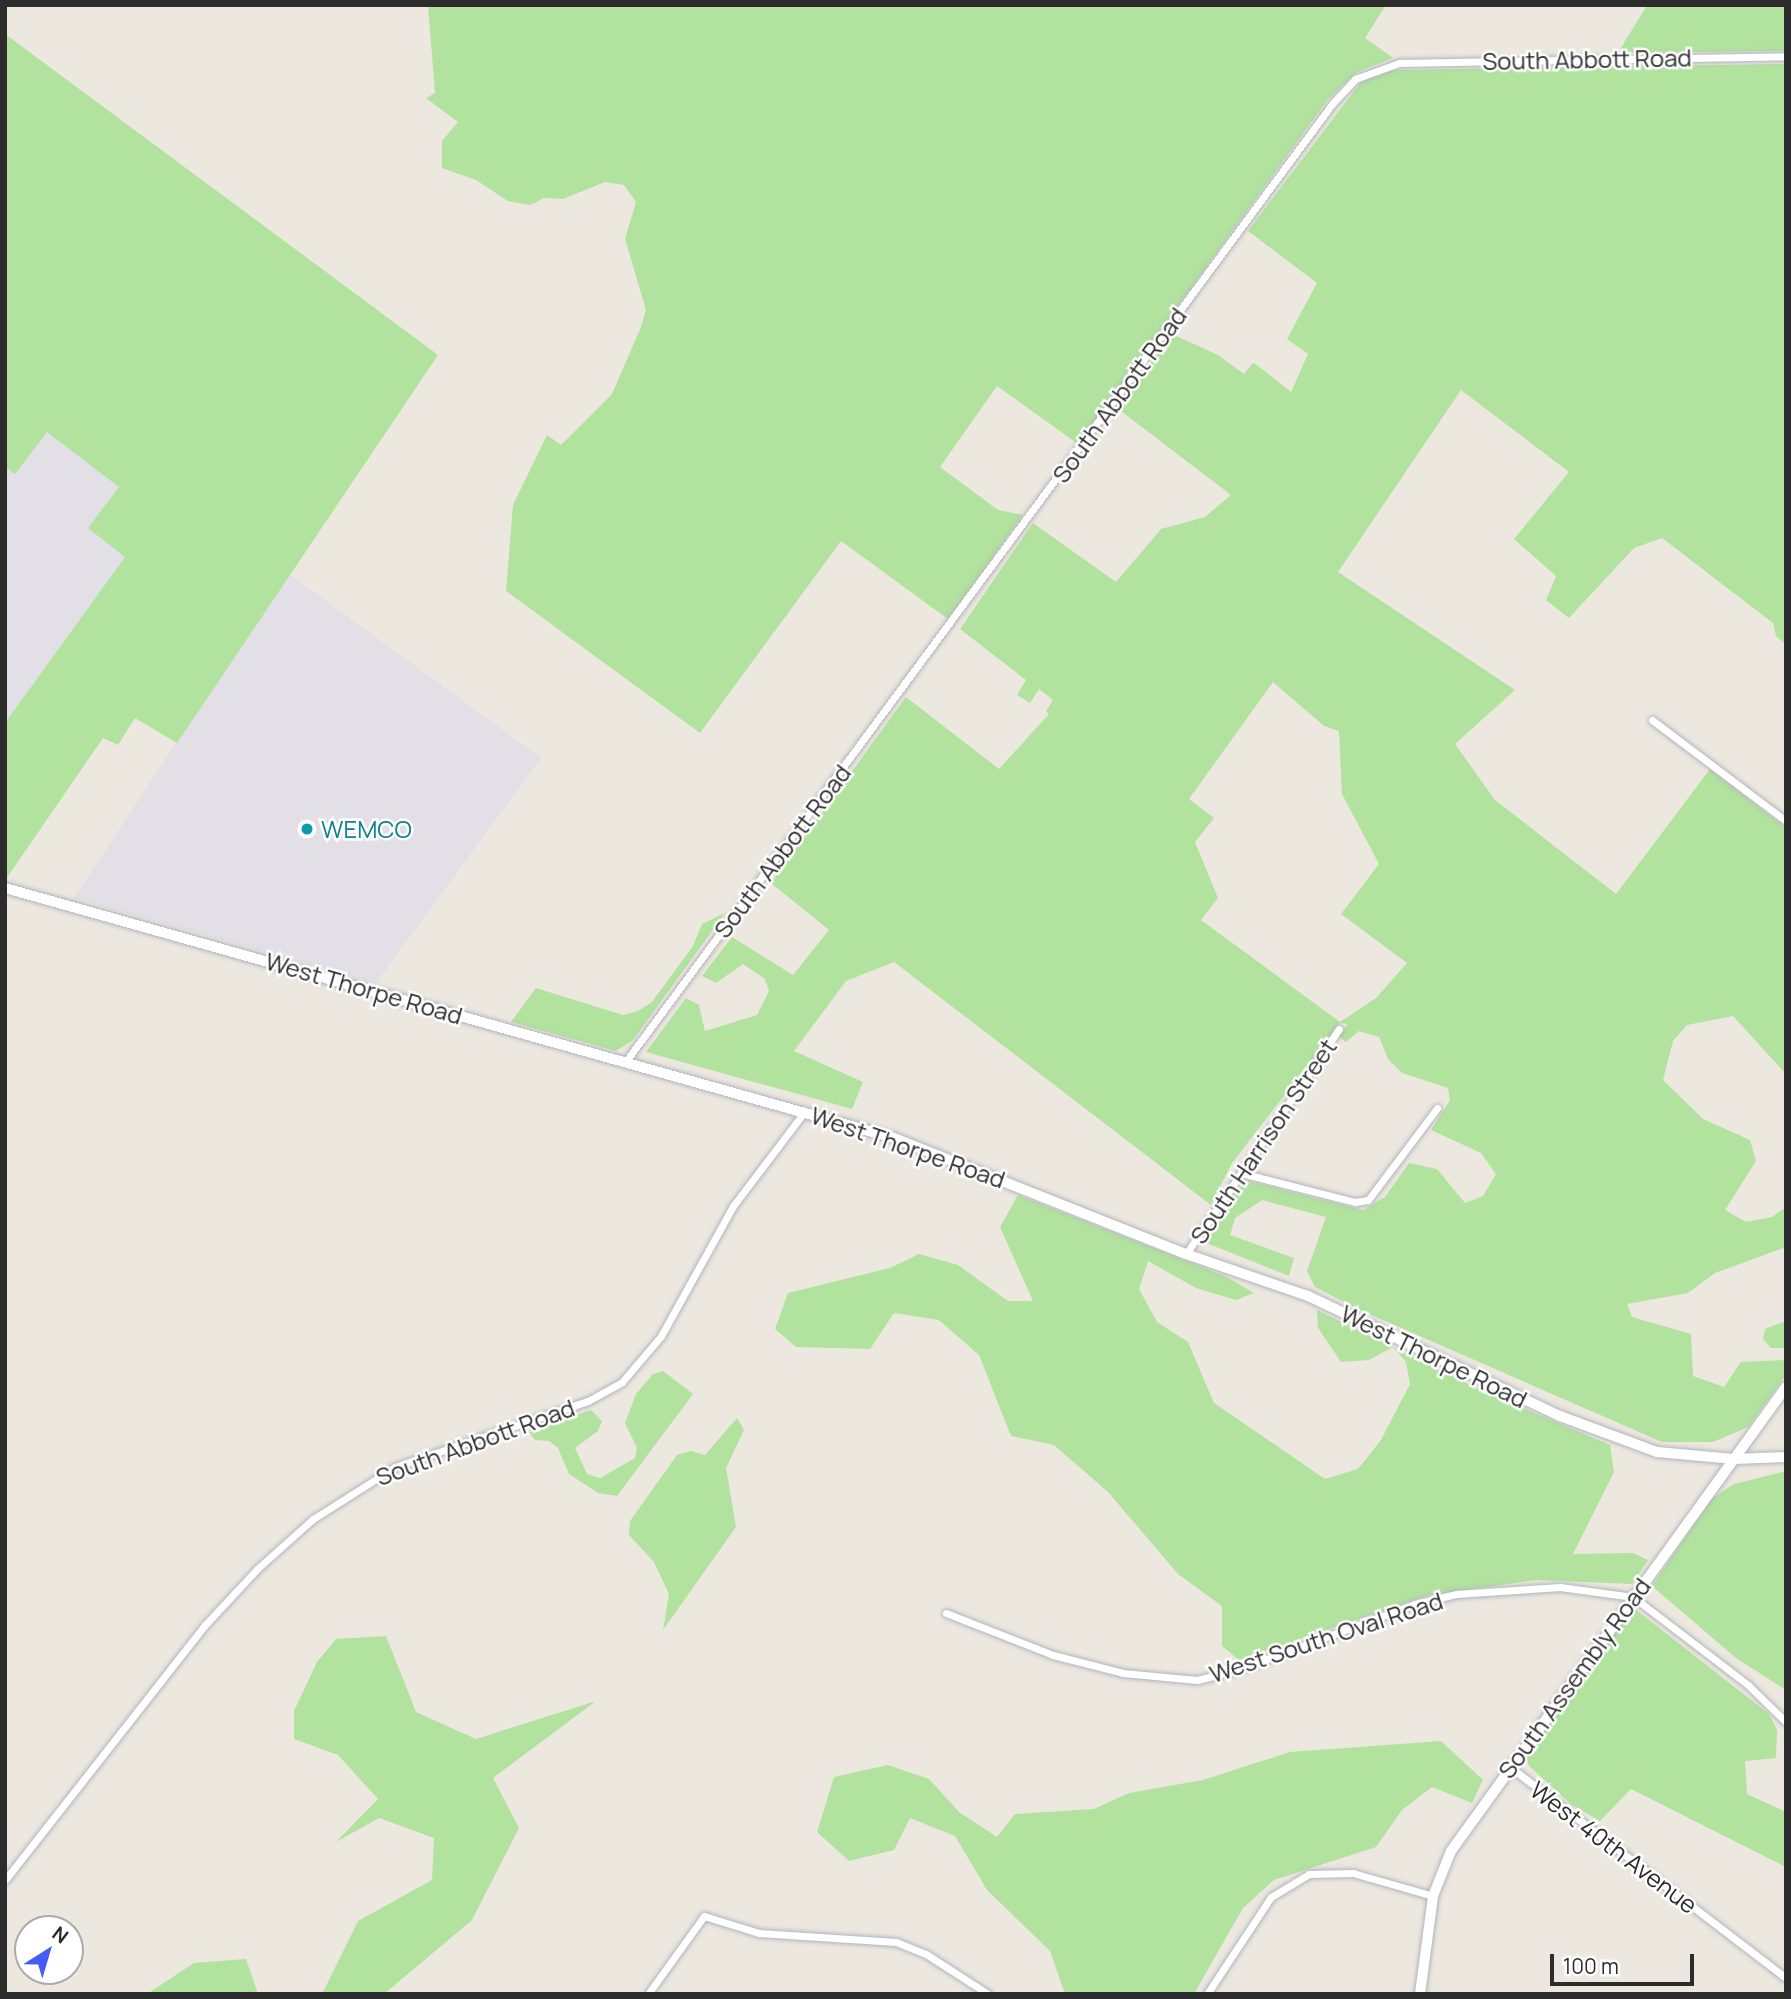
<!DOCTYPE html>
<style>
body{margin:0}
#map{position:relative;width:1791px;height:1999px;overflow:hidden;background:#ede8df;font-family:Manrope,sans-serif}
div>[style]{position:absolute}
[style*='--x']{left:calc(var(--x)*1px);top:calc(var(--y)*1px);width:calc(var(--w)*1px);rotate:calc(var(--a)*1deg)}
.industrial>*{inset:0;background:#e2dfe6}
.green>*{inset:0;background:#b1e29e}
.roads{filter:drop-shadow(0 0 2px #b3b5bf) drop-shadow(0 0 2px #b3b5bf)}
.street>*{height:7px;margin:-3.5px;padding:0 3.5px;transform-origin:3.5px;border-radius:3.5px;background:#fff}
.secondary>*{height:10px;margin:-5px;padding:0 5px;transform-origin:5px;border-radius:5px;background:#fff}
.dots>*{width:19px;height:19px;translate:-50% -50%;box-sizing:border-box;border:4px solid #fff;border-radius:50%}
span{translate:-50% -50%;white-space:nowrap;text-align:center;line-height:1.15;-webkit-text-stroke:5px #fff;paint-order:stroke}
.street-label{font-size:24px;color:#2c2c2c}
.culture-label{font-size:24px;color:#0d838f}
.left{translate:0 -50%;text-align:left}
.frame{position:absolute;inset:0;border:7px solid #2c2c2c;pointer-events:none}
.north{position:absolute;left:14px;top:1915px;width:70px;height:70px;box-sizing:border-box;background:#fff;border:2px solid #ababab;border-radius:50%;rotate:37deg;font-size:19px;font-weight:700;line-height:28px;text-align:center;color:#2c2c2c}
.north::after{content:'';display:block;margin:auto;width:24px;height:32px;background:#455bf5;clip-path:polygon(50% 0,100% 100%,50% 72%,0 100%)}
.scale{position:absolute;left:1550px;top:1954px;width:144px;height:32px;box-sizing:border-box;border:4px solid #2c2c2c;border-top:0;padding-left:9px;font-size:21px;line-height:24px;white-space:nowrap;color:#2c2c2c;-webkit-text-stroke:5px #fff;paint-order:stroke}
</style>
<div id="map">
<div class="industrial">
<div style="clip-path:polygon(46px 431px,120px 487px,125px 557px,5px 723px,5px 467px,15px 474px)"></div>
<div style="clip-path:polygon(288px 573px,541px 758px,376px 983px,74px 898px)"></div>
</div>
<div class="green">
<div style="clip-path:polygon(428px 5px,1386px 5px,1365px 38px,1393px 58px,1357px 72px,1328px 99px,1078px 444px,997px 386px,940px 467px,998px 510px,1023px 515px,948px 619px,841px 541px,700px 733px,506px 591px,513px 505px,547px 435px,561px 445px,612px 394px,641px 327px,646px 310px,625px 239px,636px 202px,624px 185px,605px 182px,563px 199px,544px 198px,530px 205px,508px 201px,476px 180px,442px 168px,442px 141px,458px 122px,426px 98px,435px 93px)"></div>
<div style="clip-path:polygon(1647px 5px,1786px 5px,1786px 51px,1618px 53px)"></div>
<div style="clip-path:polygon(5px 34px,438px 355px,177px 743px,135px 718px,118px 745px,103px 738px,6px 879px,5px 723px,125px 557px,88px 528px,119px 487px,47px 432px,15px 474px,5px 467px)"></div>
<div style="clip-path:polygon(evenodd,1786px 64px,1786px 645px,1776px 636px,1773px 623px,1662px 538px,1634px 548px,1569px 618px,1546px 600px,1556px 576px,1514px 539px,1569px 472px,1461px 390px,1338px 572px,1515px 690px,1455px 744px,1495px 800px,1616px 894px,1710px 769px,1786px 828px,1786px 1074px,1733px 1016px,1687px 1025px,1673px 1041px,1663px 1080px,1703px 1119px,1750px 1140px,1756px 1161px,1725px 1210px,1746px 1222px,1772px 1217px,1786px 1207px,1786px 1247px,1715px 1273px,1688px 1293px,1627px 1304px,1632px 1317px,1691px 1334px,1693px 1376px,1724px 1387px,1741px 1362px,1786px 1360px,1786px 1375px,1748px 1427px,1713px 1442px,1662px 1442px,1358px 1309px,1315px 1287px,1307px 1271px,1326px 1217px,1262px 1200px,1235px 1218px,1230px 1235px,1294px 1258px,1289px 1276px,1204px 1242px,1235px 1192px,1248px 1181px,1363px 1210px,1385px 1197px,1409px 1163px,1437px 1169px,1465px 1203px,1483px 1196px,1496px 1174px,1481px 1153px,1431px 1130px,1450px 1100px,1448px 1088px,1402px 1073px,1388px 1059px,1379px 1037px,1359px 1031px,1346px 1042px,1338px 1036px,1348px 1024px,1340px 1023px,1232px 1163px,1211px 1205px,894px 962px,846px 981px,794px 1051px,863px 1082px,852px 1109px,646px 1052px,686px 998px,699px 1005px,705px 1031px,757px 1015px,769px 991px,765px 979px,743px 964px,716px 983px,702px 976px,732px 937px,793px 975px,829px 930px,771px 883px,906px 697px,999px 769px,1049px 714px,1046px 711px,1053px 700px,1039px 689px,1030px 703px,1017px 695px,1026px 680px,960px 629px,1033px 523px,1116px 582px,1161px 529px,1205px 517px,1231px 495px,1117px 408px,1172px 334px,1218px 355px,1244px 374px,1253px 363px,1257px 365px,1291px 392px,1308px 354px,1287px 339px,1317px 283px,1248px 231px,1361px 82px,1387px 70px,1786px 64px,1273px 682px,1324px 726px,1339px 731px,1342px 794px,1379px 864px,1341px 914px,1407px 963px,1376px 998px,1340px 1022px,1201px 920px,1218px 898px,1195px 842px,1214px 818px,1189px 799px,1273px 682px)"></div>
<div style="clip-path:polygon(725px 913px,633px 1040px,616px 1051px,511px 1022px,536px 988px,623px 1015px,638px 1011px,652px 1002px,693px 946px,702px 924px)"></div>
<div style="clip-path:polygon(1018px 1195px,1225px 1276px,1254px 1293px,1236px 1300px,1196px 1288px,1148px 1261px,1139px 1289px,1157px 1322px,1188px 1342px,1214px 1403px,1325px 1479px,1358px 1469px,1381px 1440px,1410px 1384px,1406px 1362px,1393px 1347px,1369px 1360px,1341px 1362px,1318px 1328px,1317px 1310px,1480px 1390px,1610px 1445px,1614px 1472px,1573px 1554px,1633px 1553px,1648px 1560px,1632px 1584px,1537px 1580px,1429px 1595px,1239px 1660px,1222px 1646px,1222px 1606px,1178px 1574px,1108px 1492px,1054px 1445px,1011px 1436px,979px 1355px,939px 1320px,894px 1313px,870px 1349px,796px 1347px,775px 1329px,788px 1293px,890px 1268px,919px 1254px,958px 1265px,1008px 1301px,1033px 1301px,1000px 1227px)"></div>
<div style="clip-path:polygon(1786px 1321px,1786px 1348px,1771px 1348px,1763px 1339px,1765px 1329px)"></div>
<div style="clip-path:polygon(663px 1371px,693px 1394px,617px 1496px,598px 1493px,569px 1474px,558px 1448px,549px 1441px,535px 1440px,529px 1432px,591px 1410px,602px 1421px,598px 1431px,575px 1448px,587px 1474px,600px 1478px,635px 1458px,637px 1448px,625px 1423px,636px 1394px,653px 1374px)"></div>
<div style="clip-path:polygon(737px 1418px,744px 1430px,726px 1468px,736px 1527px,663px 1630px,669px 1594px,654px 1562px,629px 1535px,630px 1521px,677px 1455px,691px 1451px,705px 1455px)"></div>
<div style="clip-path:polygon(1786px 1471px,1786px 1690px,1736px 1658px,1652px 1586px,1711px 1499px,1734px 1484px)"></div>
<div style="clip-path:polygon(1631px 1606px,1769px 1714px,1777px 1730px,1776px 1758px,1745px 1761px,1747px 1794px,1786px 1812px,1786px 1867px,1631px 1789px,1600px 1821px,1572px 1805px,1529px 1766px,1525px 1754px)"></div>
<div style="clip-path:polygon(386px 1636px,416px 1712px,476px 1739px,596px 1701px,493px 1778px,519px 1828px,472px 1920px,384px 1994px,322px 1994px,358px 1921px,432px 1880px,434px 1838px,379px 1818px,336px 1842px,378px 1799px,338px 1755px,294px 1739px,294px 1711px,317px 1662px,336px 1639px)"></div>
<div style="clip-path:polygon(1441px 1741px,1483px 1780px,1472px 1803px,1432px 1787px,1402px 1810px,1376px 1847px,1274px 1880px,1243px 1908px,1194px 1994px,1065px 1994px,1050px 1951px,987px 1890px,955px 1836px,910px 1818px,894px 1850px,849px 1861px,817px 1832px,834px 1777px,888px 1765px,929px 1779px,959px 1812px,997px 1837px,1015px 1814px,1094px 1809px,1129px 1793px,1203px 1780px,1290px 1752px)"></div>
<div style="clip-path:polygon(246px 1959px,258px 1994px,147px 1994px,194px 1963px)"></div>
</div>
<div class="roads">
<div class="street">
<div style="--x:1652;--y:720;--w:168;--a:37"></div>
<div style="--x:626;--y:1061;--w:1189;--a:-53.58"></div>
<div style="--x:1332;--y:104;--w:34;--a:-47"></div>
<div style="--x:1355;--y:79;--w:47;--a:-20"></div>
<div style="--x:1399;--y:63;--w:387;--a:-1"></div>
<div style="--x:1241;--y:1173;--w:118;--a:14.3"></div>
<div style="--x:1355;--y:1202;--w:13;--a:-9"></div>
<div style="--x:1368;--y:1200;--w:115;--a:-53.1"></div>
<div style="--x:1186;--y:1254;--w:272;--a:-55.8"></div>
<div style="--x:946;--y:1613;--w:115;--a:21.4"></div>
<div style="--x:1053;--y:1655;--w:72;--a:14.4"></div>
<div style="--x:1123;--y:1673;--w:74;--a:5.4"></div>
<div style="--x:1197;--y:1680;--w:38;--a:-14"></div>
<div style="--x:1234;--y:1671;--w:193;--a:-20.3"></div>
<div style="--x:1415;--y:1604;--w:42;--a:-13.7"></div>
<div style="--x:1456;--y:1594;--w:104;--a:-3.9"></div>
<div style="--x:1560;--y:1587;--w:74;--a:7.8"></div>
<div style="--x:1633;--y:1597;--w:145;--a:37.4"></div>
<div style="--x:1748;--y:1685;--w:53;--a:44.2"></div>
<div style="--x:1510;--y:1767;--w:347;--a:37.4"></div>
<div style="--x:5;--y:1880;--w:324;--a:-51.9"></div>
<div style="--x:205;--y:1625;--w:76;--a:-47.1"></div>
<div style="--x:257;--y:1569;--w:75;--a:-41.8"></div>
<div style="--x:313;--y:1519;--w:97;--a:-32.4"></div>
<div style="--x:395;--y:1467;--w:204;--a:-18.9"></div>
<div style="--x:588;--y:1401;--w:39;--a:-29"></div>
<div style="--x:622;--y:1382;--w:60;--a:-49.7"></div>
<div style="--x:661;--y:1336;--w:149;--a:-61"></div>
<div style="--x:733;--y:1206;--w:119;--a:-52.8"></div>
<div style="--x:648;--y:1994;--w:96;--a:-54.3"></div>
<div style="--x:704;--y:1916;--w:58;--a:17.2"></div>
<div style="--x:759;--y:1933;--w:137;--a:3.8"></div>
<div style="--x:896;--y:1942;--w:32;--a:22"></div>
<div style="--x:926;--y:1954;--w:74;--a:32.8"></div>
<div style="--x:1207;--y:1994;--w:116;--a:-56.6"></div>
<div style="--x:1271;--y:1897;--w:44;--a:-31.2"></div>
<div style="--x:1309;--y:1874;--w:44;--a:-1.3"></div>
<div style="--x:1353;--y:1873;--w:83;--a:16"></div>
</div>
<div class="secondary">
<div style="--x:5;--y:888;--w:923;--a:15.71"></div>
<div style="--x:894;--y:1138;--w:314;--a:21.7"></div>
<div style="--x:1186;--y:1254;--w:129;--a:19"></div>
<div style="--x:1308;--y:1296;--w:279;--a:25.5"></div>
<div style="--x:1560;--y:1416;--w:103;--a:20.4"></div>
<div style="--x:1657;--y:1452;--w:77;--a:5.2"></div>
<div style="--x:1734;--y:1459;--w:52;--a:-2.2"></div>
<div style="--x:1420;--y:1994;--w:99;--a:-82.4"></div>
<div style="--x:1433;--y:1896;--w:48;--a:-68.2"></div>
<div style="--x:1451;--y:1851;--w:572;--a:-54.17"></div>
</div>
</div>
<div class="dots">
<div style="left:307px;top:829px;background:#0f9aa8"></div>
</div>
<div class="street-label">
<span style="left:1587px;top:59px;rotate:-1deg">South Abbott Road</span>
<span style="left:1119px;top:395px;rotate:-54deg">South Abbott Road</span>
<span style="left:782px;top:851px;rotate:-53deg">South Abbott Road</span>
<span style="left:364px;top:988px;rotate:16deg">West Thorpe Road</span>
<span style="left:1263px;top:1141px;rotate:-56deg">South Harrison Street</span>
<span style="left:908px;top:1147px;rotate:19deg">West Thorpe Road</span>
<span style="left:1434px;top:1356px;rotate:26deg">West Thorpe Road</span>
<span style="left:475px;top:1442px;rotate:-20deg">South Abbott Road</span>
<span style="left:1326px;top:1637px;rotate:-18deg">West South Oval Road</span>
<span style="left:1574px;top:1678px;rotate:-54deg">South Assembly Road</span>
<span style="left:1614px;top:1847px;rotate:37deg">West 40th Avenue</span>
</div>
<div class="culture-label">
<span class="left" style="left:321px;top:829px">WEMCO</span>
</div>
<div class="frame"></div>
<div class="north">N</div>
<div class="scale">100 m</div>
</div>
